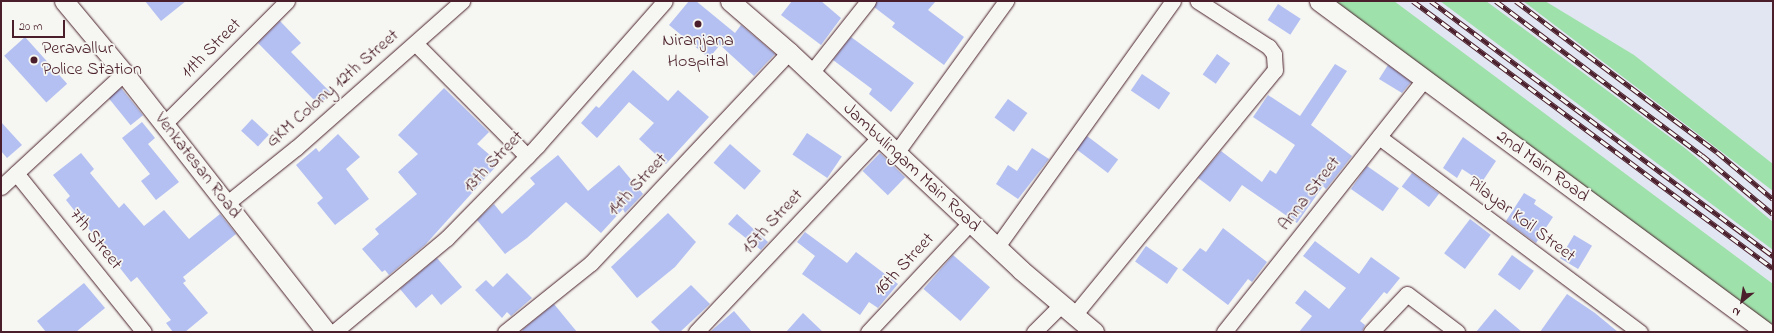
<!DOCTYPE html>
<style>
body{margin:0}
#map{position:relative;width:1774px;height:333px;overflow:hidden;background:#f6f6f2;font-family:"Indie Flower",sans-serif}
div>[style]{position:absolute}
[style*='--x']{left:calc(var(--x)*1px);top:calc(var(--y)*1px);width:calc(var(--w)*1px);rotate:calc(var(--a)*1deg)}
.built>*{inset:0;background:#e2e6f2}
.green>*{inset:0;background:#9fe1ab}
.building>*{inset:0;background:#b4c0f1;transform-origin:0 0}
.roads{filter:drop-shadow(0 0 1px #4a1f2b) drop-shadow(0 0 1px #4a1f2b)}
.minor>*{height:15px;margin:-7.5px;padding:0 7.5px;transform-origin:7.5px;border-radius:7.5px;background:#f6f6f2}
.tertiary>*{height:19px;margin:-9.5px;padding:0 9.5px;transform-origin:9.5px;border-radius:9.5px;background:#f6f6f2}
.rail>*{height:4.5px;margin-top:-2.25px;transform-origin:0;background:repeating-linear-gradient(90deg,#f6f6f2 0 9px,#4a1f2b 0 18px);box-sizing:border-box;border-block:1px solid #4a1f2b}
.dots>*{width:11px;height:11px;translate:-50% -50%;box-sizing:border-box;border:2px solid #f6f6f2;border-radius:50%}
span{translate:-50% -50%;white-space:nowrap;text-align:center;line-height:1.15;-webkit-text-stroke:3.5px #f6f6f2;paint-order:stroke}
.poi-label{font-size:18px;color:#4a1f2b}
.left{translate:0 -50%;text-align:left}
.street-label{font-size:18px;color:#4a1f2b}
.frame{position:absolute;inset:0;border:2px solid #4a1f2b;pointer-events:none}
.north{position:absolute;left:1722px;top:281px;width:40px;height:40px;-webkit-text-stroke:3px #f6f6f2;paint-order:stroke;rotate:210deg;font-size:11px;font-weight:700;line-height:16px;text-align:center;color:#4a1f2b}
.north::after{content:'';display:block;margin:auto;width:14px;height:18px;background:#4a1f2b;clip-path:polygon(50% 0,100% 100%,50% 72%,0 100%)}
.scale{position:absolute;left:12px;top:20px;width:53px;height:18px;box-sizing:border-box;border:2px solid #4a1f2b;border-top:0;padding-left:5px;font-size:12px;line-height:14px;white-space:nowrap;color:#4a1f2b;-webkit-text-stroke:3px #f6f6f2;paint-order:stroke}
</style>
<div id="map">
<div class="built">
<div style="clip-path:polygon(1352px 1px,1773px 1px,1773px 311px)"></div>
</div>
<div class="green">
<div style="clip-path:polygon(1328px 1px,1394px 1px,1773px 284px,1773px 326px)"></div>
<div style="clip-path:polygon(1440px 1px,1486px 1px,1686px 149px,1773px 222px,1773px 250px)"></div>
<div style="clip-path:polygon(1523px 1px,1545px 1px,1634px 55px,1773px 164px,1773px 191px)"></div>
</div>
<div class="building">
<div style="clip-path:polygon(145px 1px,186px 1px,161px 21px)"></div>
<div style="clip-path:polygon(689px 1px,696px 1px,735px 33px,741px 25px,775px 54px,754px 76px,720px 45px,709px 58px,669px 25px)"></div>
<div style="clip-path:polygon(792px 1px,821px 1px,841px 18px,821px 45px,781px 15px)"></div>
<div style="clip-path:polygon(877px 1px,936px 1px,928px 10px,964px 37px,944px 65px,892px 27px,895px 23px,874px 7px)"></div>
<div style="left:1278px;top:4px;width:27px;height:19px;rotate:33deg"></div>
<div style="clip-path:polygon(280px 21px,301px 43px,291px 52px,331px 93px,319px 105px,258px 43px)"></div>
<div style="left:25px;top:37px;width:63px;height:28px;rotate:48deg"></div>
<div style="clip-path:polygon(851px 37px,914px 83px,891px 112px,869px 94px,872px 89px,833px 60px)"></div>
<div style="left:1217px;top:54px;width:16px;height:25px;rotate:35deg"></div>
<div style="clip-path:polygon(1335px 64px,1347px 71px,1311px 125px,1352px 156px,1326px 189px,1323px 186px,1297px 223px,1242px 185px,1230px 202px,1198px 178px,1221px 151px,1262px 182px,1270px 170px,1276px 174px,1295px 145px,1253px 117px,1268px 95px,1300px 116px)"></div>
<div style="clip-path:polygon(1388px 65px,1411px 82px,1402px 93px,1379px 79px)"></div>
<div style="clip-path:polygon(633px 70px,668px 101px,678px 90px,709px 117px,666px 164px,639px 139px,654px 123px,629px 102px,597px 138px,581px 123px,596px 106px,599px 108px)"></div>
<div style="left:1142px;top:74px;width:34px;height:20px;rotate:34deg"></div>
<div style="left:121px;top:88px;width:35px;height:16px;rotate:51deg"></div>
<div style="clip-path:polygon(444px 88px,489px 132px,477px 144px,499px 163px,425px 245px,389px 275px,385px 270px,382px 272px,362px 249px,379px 234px,375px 229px,417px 194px,398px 172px,418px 154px,398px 135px)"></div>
<div style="left:1008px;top:99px;width:24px;height:23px;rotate:36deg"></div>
<div style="left:252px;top:119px;width:23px;height:16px;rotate:43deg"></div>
<div style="clip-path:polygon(1px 122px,22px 145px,7px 158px,1px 151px)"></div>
<div style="clip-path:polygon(142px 122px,155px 138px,148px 144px,179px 182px,156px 200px,141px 181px,150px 174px,122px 138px)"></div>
<div style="left:807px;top:133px;width:42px;height:26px;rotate:34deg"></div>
<div style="clip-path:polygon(338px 134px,360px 157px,346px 169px,369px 199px,335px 225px,317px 203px,323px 198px,296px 165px,316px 148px,319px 152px)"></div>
<div style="left:1087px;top:136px;width:39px;height:17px;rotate:37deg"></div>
<div style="clip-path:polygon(1463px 137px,1496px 161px,1482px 182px,1462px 169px,1457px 178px,1443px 168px)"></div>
<div style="left:730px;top:144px;width:41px;height:25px;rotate:41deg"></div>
<div style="clip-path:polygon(1032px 148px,1049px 159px,1018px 199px,996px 184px,1008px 165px,1017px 171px)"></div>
<div style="clip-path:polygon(81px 153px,94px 169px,90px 173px,119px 208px,124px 203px,144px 226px,164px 210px,189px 239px,220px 214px,236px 234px,183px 277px,186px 281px,183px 283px,208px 313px,185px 332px,173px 332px,166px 323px,171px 320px,137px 277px,131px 282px,66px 200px,70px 196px,53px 175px)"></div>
<div style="left:880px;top:153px;width:35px;height:25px;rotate:44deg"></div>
<div style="clip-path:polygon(558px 155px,588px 191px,619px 165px,643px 194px,625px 213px,623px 209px,601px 233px,566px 202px,527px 238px,505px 254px,477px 220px,494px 204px,502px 214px,535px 184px,530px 178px)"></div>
<div style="left:1367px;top:166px;width:39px;height:28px;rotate:35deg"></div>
<div style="left:1412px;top:173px;width:34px;height:17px;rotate:37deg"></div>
<div style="clip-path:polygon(1524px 193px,1536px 200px,1534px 204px,1553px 217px,1536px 243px,1506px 221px)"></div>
<div style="clip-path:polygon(668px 213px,696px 242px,675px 267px,637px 298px,611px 267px)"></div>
<div style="clip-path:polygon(737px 214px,768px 242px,761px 250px,728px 224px)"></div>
<div style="left:1470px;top:219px;width:26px;height:43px;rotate:37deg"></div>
<div style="clip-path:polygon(1223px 228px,1267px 262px,1252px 282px,1248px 279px,1228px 305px,1182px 270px,1200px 248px,1206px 252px)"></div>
<div style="clip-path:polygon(805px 232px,847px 263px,856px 252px,898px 284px,878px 308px,869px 302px,860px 315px,802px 274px,815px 256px,797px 242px)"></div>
<div style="left:1574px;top:235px;width:21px;height:27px;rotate:31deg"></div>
<div style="clip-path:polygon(1315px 241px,1359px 274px,1371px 257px,1400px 278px,1387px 294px,1384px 292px,1360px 321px,1365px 325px,1362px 332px,1299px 332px,1312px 316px,1295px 303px,1305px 290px,1329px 309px,1346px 288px,1303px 256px)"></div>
<div style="left:1146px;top:246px;width:39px;height:19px;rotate:35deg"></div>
<div style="left:953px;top:255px;width:49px;height:45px;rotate:41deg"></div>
<div style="left:1512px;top:255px;width:27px;height:24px;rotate:36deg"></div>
<div style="clip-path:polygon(437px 258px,462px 287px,441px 305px,432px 294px,416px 308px,400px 289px)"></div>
<div style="clip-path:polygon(507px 273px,532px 298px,511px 316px,507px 312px,502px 318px,475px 290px,486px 280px,493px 287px)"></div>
<div style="clip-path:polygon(84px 283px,105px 308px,76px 332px,46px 332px,37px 321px)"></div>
<div style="clip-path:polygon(691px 285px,710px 304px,680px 332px,661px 332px,651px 322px)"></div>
<div style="clip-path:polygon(1567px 294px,1595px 313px,1618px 332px,1540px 332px)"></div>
<div style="clip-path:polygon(554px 304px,577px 332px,524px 332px,522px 330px)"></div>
<div style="clip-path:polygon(1495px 309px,1522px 332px,1476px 332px)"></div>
<div style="clip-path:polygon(734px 311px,752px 332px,710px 332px)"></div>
<div style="clip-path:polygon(803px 313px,823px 332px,786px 332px)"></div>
</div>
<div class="roads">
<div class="minor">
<div style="--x:416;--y:44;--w:158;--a:45.3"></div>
<div style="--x:811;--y:73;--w:92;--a:-51.6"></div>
<div style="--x:164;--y:124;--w:174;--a:-45"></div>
<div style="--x:1379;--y:137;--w:326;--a:36.8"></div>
<div style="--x:896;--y:153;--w:188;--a:-54.1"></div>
<div style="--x:16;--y:173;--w:204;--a:51.2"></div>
<div style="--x:1;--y:187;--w:168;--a:-42.8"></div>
<div style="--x:226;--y:204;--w:90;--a:-38.7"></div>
<div style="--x:296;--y:148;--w:222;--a:-41.5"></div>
<div style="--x:996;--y:248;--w:304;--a:-54.4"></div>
<div style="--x:1075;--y:314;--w:315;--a:-50.7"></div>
<div style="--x:1275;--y:70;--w:16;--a:-94"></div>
<div style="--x:1274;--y:54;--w:9;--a:-126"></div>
<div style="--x:1269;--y:47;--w:85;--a:-147.1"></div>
<div style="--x:334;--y:332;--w:147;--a:-39.8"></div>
<div style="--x:447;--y:238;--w:129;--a:-45.6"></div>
<div style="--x:537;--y:146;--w:193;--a:-48.6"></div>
<div style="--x:505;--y:332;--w:110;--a:-38.7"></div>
<div style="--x:591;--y:263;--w:289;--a:-46.8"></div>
<div style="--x:696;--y:332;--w:267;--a:-46.7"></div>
<div style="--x:868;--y:332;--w:149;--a:-46.9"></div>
<div style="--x:1034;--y:332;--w:40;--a:-45"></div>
<div style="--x:1224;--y:332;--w:322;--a:-51.6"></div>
<div style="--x:1371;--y:332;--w:52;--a:-46.5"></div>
<div style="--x:1407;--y:294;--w:63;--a:37.2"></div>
</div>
<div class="tertiary">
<div style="--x:64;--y:1;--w:94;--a:50.2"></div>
<div style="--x:124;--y:73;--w:328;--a:52"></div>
<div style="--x:730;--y:1;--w:78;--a:40.8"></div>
<div style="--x:789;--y:52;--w:318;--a:43.2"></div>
<div style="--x:1021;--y:270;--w:96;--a:40.3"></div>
<div style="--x:1319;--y:1;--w:556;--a:36.52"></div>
</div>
</div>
<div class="rail">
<div style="--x:1413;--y:1;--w:448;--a:36.6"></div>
<div style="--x:1431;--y:1;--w:427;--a:36.7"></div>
<div style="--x:1496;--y:1;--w:257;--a:36.8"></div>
<div style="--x:1702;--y:155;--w:92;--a:39.7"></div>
<div style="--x:1516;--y:1;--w:251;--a:36.9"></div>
<div style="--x:1717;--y:152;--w:73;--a:40"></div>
</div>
<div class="dots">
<div style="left:698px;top:24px;background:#4a1f2b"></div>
<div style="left:34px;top:60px;background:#4a1f2b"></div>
</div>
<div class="poi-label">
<span style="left:698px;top:52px">Niranjana<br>Hospital</span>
<span class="left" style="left:42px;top:60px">Peravallur<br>Police Station</span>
</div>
<div class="street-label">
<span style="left:212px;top:49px;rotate:-45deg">11th Street</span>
<span style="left:333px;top:89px;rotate:-41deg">GKM Colony 12th Street</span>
<span style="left:494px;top:162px;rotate:-46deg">13th Street</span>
<span style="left:197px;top:166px;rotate:52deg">Venkatesan Road</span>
<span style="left:1542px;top:167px;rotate:36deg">2nd Main Road</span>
<span style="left:911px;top:168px;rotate:43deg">Jambulingam Main Road</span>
<span style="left:638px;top:185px;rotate:-47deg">14th Street</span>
<span style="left:1310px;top:194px;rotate:-52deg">Anna Street</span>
<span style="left:1521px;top:220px;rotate:37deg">Pilayar Koil Street</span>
<span style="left:773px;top:222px;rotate:-47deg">15th Street</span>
<span style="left:95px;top:240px;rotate:51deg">7th Street</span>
<span style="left:905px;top:265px;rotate:-47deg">16th Street</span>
</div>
<div class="frame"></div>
<div class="north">N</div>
<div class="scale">20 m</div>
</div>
